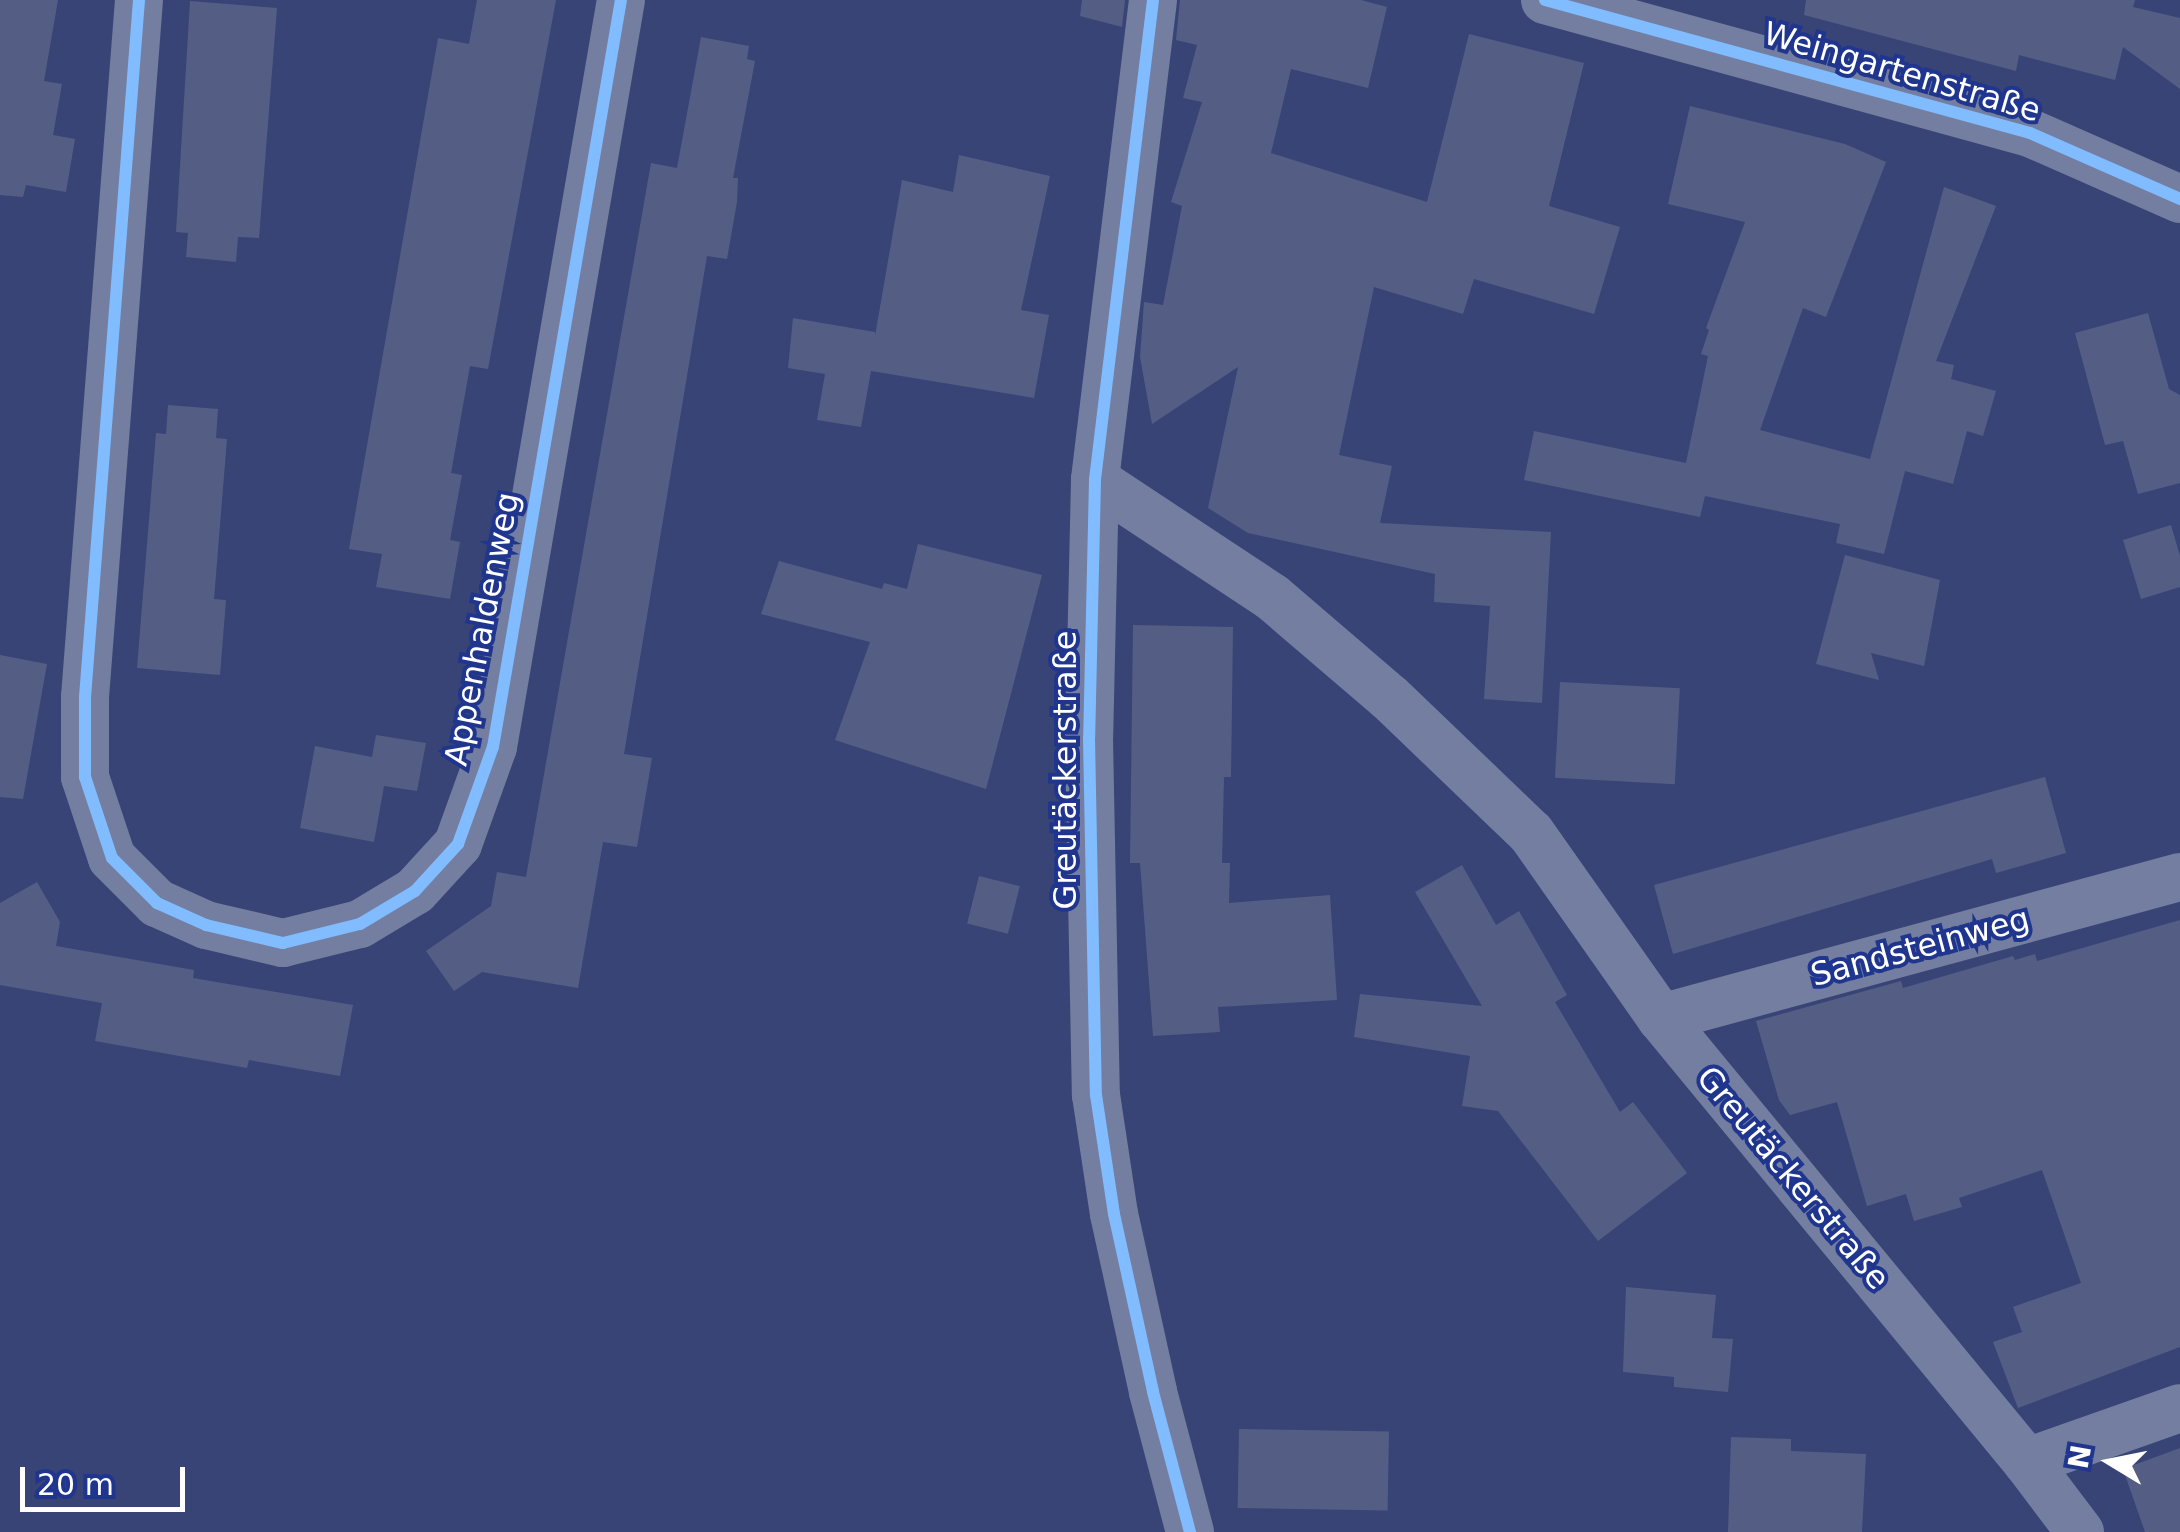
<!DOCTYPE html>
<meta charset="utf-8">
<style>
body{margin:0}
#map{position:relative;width:2180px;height:1532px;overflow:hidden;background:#384475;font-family:"DejaVu Sans",sans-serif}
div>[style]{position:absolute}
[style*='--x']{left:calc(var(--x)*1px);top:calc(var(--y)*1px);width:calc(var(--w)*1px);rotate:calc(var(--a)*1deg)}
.building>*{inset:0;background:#545e85;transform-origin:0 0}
.minor>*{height:48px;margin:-24px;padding:0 24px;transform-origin:24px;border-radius:24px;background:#747ea0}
.cycleway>*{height:12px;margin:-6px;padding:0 6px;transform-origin:6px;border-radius:6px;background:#80bcff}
span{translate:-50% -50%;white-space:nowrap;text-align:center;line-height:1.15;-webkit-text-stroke:8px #1f358e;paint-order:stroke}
.street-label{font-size:32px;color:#fff}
.north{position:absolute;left:2060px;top:1412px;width:100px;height:100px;-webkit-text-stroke:8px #1f358e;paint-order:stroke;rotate:280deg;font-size:28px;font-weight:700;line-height:40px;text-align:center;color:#fff}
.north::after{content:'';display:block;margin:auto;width:35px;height:45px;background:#fff;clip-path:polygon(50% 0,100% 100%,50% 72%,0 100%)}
.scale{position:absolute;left:20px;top:1467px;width:165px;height:45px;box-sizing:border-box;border:5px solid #fff;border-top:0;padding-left:12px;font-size:30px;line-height:35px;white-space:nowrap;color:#fff;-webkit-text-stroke:8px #1f358e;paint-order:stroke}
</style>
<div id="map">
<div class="building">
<div style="clip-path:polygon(0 0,58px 0,44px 81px,62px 84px,53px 135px,75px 139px,66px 192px,26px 185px,23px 197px,0 195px)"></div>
<div style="clip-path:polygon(477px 0,556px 0,488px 369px,470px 366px,451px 473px,462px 475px,450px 540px,460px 542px,450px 599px,376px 587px,382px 554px,349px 549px,438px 38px,469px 44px)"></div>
<div style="clip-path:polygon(1082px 0,1125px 0,1122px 27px,1080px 16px)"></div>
<div style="clip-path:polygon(1180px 0,1361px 0,1387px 7px,1368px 88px,1291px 69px,1271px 153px,1427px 202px,1469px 34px,1584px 63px,1549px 206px,1620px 227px,1594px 314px,1474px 279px,1463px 314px,1374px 287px,1339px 455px,1392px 466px,1380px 523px,1551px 532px,1542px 703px,1484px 699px,1490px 606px,1434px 602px,1435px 574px,1248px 533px,1208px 508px,1238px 367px,1152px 424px,1140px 357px,1144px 302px,1163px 305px,1182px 206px,1171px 202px,1202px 102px,1183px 98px,1197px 45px,1176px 40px)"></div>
<div style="clip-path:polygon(1806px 0,2135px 0,2133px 7px,2180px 18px,2180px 89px,2123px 47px,2115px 80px,2019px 55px,2016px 71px,1804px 15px)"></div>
<div style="clip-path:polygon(190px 1px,277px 8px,259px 238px,238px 237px,236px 262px,186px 257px,188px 233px,176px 232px)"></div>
<div style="clip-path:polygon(701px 37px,749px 46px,747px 59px,755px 61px,733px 178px,738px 178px,737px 202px,727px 259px,707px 256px,624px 754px,652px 758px,637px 847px,603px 842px,578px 988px,482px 972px,454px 991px,426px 951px,491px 906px,497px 872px,526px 877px,651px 163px,677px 168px)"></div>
<div style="clip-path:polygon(1690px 106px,1845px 144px,1886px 162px,1826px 317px,1803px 308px,1760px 430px,1870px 459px,1944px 187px,1996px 206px,1936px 361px,1954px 365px,1951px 379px,1996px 391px,1983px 436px,1967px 431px,1953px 484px,1905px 471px,1884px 554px,1836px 543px,1840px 524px,1705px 496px,1700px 517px,1524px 480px,1534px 431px,1686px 463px,1708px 356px,1701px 354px,1709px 330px,1706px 328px,1745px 222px,1668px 204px)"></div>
<div style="clip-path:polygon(959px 155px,1050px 176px,1021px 310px,1049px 315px,1034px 398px,871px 371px,861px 427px,817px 420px,825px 374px,788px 368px,793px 318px,875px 332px,875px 336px,902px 180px,953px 192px)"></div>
<div style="clip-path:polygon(2148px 313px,2169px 389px,2180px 395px,2180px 483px,2138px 494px,2123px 441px,2105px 445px,2075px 333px)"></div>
<div style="clip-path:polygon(168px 405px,218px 409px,216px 438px,227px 439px,214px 599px,226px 600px,220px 675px,137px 668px,156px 433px,166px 434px)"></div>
<div style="clip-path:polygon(2171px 525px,2180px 556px,2180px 587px,2141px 599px,2123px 540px)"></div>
<div style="clip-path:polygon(918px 544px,1042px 575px,986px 789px,835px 740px,870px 642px,761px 614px,779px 561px,882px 589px,884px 583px,907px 589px)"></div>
<div style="clip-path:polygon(1845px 555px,1940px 580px,1924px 666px,1871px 653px,1879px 680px,1816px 664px)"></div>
<div style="clip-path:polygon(1133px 625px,1233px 627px,1231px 777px,1224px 777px,1222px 863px,1230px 863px,1229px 903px,1330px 895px,1337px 1000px,1218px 1007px,1220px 1032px,1153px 1036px,1140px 863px,1130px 863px)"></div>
<div style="clip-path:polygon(0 655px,47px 664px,23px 799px,0 797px)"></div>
<div style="left:1560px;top:682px;width:120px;height:96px;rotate:3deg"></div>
<div style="clip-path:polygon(376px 735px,426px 743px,417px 791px,384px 786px,374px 842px,300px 828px,315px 746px,372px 757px)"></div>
<div style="clip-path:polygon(2045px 777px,2066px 853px,1996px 873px,1992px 859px,1673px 954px,1654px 885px)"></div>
<div style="clip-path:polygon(1462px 865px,1496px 925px,1519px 911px,1567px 995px,1555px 1002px,1620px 1112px,1633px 1102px,1687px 1173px,1598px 1241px,1498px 1111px,1462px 1106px,1470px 1056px,1354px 1037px,1360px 994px,1482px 1006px,1415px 892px)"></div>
<div style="left:979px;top:876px;width:42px;height:49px;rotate:14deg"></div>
<div style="clip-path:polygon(37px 882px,60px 922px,56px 946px,194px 970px,193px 978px,353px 1005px,340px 1076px,249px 1060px,247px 1068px,95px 1041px,102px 1003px,0 985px,0 903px)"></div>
<div style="clip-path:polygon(2180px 920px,2180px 1347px,2018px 1408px,1993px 1342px,2022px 1332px,2013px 1307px,2081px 1283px,2042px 1170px,1959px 1198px,1962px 1207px,1914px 1221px,1906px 1194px,1867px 1206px,1837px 1102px,1790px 1115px,1779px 1100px,1756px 1021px,1901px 981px,1903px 988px,2013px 956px,2015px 960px,2035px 954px,2037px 961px)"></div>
<div style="clip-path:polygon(1626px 1287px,1716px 1295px,1712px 1338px,1733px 1339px,1728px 1392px,1674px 1387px,1674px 1377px,1623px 1372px)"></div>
<div style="left:1239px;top:1429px;width:150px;height:79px;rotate:1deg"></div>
<div style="clip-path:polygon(1731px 1437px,1791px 1439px,1791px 1451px,1866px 1454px,1862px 1532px,1728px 1532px)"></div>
<div style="clip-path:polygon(2180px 1448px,2180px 1532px,2145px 1532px,2123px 1469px)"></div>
</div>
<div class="minor">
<div style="--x:139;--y:0;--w:699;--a:94.43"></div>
<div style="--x:85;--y:697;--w:80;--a:90"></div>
<div style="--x:85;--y:777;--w:85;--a:71.6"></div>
<div style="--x:112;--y:858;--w:64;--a:45"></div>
<div style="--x:157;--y:903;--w:54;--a:24.2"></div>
<div style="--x:206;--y:925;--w:79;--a:13.2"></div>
<div style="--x:283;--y:943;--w:79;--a:-13.9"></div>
<div style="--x:360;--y:924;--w:64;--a:-31"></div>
<div style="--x:415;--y:891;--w:64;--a:-47.5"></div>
<div style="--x:458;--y:844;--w:103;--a:-70.2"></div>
<div style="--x:493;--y:747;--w:758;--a:-80.28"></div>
<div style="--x:1153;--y:0;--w:483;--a:96.9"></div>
<div style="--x:1095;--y:480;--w:258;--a:91.3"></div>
<div style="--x:1089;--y:738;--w:357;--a:88.9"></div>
<div style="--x:1096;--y:1095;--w:120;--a:81.4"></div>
<div style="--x:1114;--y:1214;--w:182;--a:77.6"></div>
<div style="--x:1153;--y:1392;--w:145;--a:75.2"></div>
<div style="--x:1545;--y:0;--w:503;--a:15.34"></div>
<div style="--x:2030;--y:133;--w:164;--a:23.7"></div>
<div style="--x:1095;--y:480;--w:212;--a:33.5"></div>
<div style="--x:1272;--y:597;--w:155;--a:40.6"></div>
<div style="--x:1390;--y:698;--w:195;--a:43.8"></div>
<div style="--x:1531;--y:833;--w:226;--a:54.9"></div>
<div style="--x:1661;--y:1018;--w:575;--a:50.5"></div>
<div style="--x:2027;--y:1462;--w:88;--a:52.9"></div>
<div style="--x:1661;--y:1018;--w:538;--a:-15.2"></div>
<div style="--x:2027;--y:1462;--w:162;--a:-19.4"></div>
</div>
<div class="cycleway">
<div style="--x:139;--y:0;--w:699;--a:94.43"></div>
<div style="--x:85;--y:697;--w:80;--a:90"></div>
<div style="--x:85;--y:777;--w:85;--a:71.6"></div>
<div style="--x:112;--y:858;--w:64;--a:45"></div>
<div style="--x:157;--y:903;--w:54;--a:24.2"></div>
<div style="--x:206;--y:925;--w:79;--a:13.2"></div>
<div style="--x:283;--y:943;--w:79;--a:-13.9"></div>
<div style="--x:360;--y:924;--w:64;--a:-31"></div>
<div style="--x:415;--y:891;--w:64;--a:-47.5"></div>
<div style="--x:458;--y:844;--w:103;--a:-70.2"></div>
<div style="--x:493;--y:747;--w:758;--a:-80.28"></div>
<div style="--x:1153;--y:0;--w:483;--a:96.9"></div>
<div style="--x:1095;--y:480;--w:258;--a:91.3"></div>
<div style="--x:1089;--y:738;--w:357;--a:88.9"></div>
<div style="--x:1096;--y:1095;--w:120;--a:81.4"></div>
<div style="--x:1114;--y:1214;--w:182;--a:77.6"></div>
<div style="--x:1153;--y:1392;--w:145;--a:75.2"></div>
<div style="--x:1545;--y:0;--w:503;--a:15.34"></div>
<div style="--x:2030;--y:133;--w:164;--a:23.7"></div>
</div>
<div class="street-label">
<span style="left:1902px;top:72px;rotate:16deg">Weingartenstraße</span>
<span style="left:482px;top:629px;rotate:-79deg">Appenhaldenweg</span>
<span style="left:1065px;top:770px;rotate:-90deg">Greutäckerstraße</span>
<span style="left:1920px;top:947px;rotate:-15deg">Sandsteinweg</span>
<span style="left:1793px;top:1178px;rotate:50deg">Greutäckerstraße</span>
</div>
<div class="north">N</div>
<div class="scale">20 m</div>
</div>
